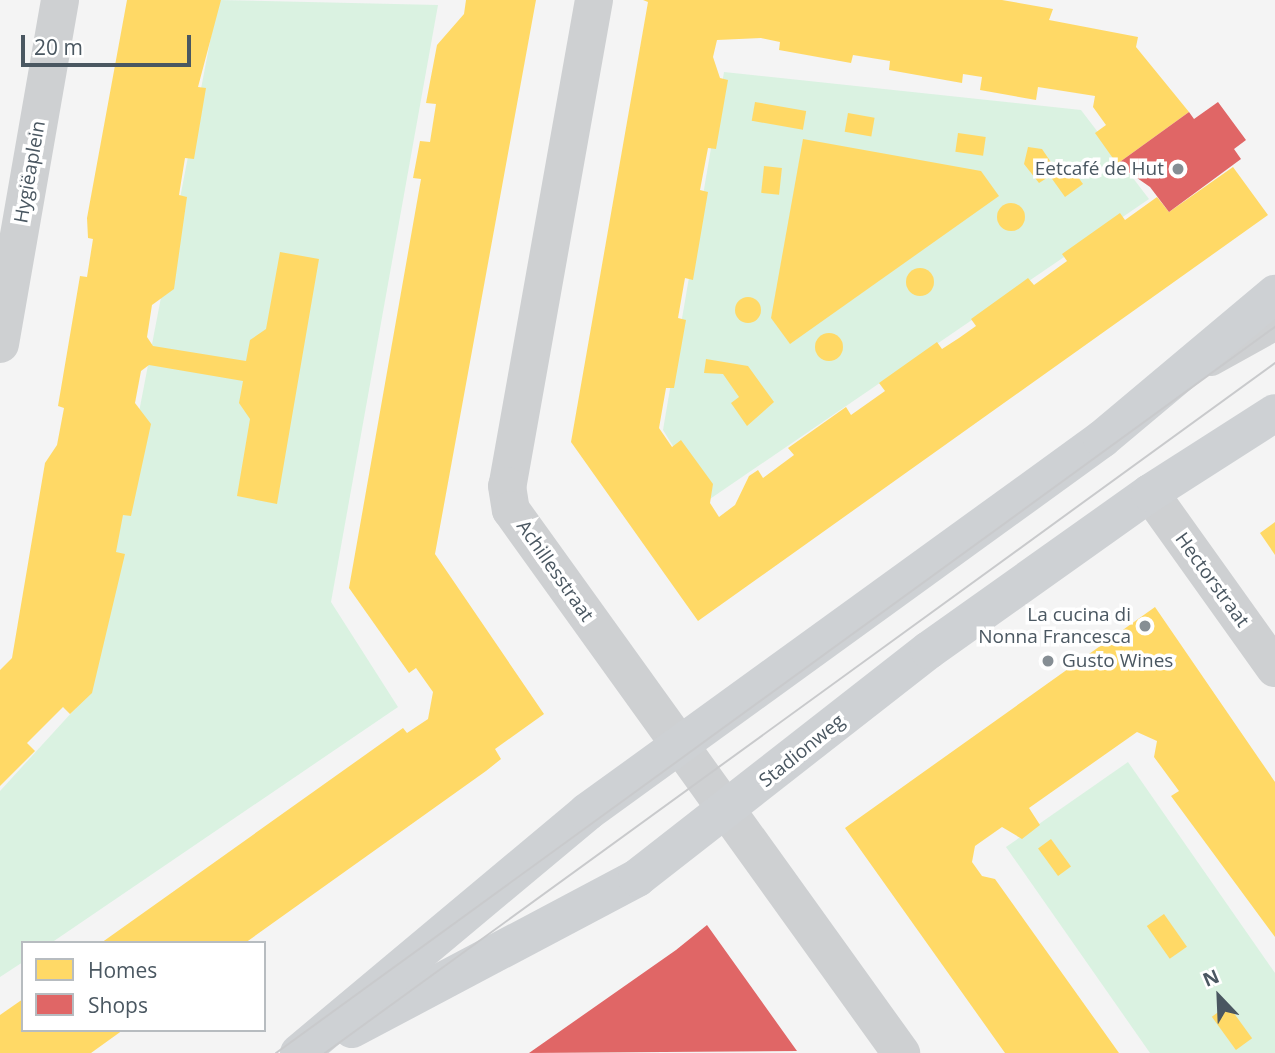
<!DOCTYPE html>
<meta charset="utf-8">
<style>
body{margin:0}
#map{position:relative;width:1275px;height:1053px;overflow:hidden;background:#f4f4f4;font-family:"Open Sans",sans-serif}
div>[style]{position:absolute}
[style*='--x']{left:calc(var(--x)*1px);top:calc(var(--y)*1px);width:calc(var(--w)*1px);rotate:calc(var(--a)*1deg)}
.green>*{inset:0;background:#daf2e1}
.homes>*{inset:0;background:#ffd966;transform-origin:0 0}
.round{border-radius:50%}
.shops>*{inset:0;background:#e06666}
.service>*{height:26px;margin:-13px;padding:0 13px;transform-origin:13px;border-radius:13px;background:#ced0d2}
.minor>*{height:38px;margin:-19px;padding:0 19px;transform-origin:19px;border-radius:19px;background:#ced0d2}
.secondary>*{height:38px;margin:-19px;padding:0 19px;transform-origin:19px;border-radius:19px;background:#ced1d4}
.tram>*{height:2px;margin:-1px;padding:0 1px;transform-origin:1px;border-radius:1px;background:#c9cacc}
.dots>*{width:19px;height:19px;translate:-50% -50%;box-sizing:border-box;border:4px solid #fff;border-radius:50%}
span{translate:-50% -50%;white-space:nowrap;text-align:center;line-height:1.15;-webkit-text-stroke:7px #fff;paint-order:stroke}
.poi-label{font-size:19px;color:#4a5761}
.right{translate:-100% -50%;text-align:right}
.left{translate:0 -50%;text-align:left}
.street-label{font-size:19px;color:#4a5761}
.legend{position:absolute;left:21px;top:941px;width:245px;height:91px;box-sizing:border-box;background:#fff;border:2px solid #b7bcc0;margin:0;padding:9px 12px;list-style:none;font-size:21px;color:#4a5761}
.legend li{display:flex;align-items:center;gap:14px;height:35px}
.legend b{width:35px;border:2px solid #b7bcc0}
.north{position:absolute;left:1184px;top:962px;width:70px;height:70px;-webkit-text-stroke:5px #fff;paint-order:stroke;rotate:337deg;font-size:19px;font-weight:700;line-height:28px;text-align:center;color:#4a5761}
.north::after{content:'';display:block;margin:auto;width:24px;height:32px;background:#4a5761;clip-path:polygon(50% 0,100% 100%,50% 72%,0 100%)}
.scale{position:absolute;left:21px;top:35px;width:170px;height:32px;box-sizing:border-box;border:4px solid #4a5761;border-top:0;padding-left:9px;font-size:21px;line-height:24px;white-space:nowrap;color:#4a5761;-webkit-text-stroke:5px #fff;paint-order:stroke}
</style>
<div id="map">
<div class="green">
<div style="clip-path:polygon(218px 0,438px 5px,331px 602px,398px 707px,51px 943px,23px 943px,23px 962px,0 977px,0 791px,84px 699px)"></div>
<div style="clip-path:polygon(724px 72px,1081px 110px,1149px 199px,707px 501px,663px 430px)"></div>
<div style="clip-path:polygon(1128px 762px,1275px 973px,1275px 1053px,1150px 1053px,1006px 847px)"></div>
</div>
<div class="homes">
<div style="clip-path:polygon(127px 0,221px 0,198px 87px,206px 88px,194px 159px,185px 158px,179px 195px,187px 197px,174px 289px,152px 305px,147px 337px,153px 346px,246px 361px,250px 340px,266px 329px,280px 252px,319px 259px,277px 504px,237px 496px,250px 419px,239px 403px,243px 381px,149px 365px,141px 371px,135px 403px,151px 424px,131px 516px,123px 515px,116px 552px,125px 554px,92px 693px,70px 714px,63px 707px,27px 743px,35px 751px,0 786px,0 670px,12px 658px,45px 463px,57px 445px,64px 408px,58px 406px,80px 276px,87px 277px,93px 239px,88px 238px,87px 218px)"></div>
<div style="clip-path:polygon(466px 0,536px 0,435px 554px,544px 714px,495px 749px,501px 759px,486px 771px,245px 943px,101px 943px,403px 728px,407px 733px,428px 719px,433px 692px,416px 668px,409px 673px,349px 588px,421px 179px,413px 178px,420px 141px,430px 142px,436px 104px,426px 103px,437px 45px,464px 14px)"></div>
<div style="clip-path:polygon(643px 0,1002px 0,1053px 9px,1049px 20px,1138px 37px,1136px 47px,1189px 112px,1117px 164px,1095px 133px,1106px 125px,1093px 107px,1095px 96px,1038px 87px,1036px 100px,980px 90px,982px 77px,963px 74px,962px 83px,889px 70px,890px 61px,853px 55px,851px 63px,779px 50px,780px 42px,761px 38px,717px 40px,713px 57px,720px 78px,728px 80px,716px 149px,708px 148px,700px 190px,708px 192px,693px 280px,685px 278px,678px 318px,686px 320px,674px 388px,666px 388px,659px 428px,672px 447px,681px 440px,713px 484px,710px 503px,719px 517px,735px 505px,749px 476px,758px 470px,763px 478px,794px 455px,788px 448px,846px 407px,851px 415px,885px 391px,879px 383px,937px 342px,942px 349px,959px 338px,976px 326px,971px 319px,1028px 278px,1034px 285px,1067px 261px,1062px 254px,1120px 213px,1125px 220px,1157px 197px,1169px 212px,1233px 167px,1268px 215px,698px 621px,571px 442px,648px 2px)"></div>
<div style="left:755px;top:102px;width:52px;height:19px;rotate:10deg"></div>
<div style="left:848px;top:113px;width:27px;height:19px;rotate:10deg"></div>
<div style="left:958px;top:133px;width:28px;height:19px;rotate:8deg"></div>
<div style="clip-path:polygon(803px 139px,981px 171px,999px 196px,790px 344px,771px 318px)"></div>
<div style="clip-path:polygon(1028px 147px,1042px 149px,1057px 171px,1068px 163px,1083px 184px,1065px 197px,1050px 176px,1039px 183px,1024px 164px)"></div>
<div style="left:764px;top:166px;width:18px;height:27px;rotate:6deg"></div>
<div class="round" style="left:997px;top:203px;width:28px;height:28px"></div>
<div class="round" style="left:906px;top:268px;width:28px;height:28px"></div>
<div class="round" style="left:735px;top:297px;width:26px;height:26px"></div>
<div class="round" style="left:815px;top:333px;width:28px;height:28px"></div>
<div style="clip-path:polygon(706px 359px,748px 366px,774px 402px,747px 426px,731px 403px,739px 397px,723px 374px,704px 373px)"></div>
<div style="clip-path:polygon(1275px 522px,1275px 555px,1260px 533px)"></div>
<div style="clip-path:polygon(1155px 607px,1275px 782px,1275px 937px,1171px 796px,1179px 791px,1154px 757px,1157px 741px,1137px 732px,1029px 808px,1040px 825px,1022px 839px,1002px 827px,975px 846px,972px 862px,982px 876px,995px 879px,1119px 1053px,1005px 1053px,845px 828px)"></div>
<div style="left:1051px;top:839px;width:34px;height:16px;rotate:54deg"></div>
<div style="left:1164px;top:914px;width:40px;height:21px;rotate:55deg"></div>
<div style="clip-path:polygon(23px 999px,23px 1030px,123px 1030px,91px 1053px,0 1053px,0 1015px)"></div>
<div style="left:1228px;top:1005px;width:41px;height:20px;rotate:54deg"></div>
</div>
<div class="shops">
<div style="clip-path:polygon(1218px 102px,1246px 140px,1234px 149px,1241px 159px,1169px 212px,1150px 187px,1117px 164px,1189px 112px,1194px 119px)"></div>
<div style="clip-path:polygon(707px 925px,797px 1051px,529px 1053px,676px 950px)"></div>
</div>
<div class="service">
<div style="--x:1212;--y:363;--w:72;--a:-29.1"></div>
</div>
<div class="minor">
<div style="--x:594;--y:0;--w:494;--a:100.1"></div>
<div style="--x:507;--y:486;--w:24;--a:81"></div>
<div style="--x:511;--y:510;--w:669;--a:54.31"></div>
<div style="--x:0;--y:344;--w:349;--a:-80.1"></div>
<div style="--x:1150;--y:493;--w:215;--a:54.5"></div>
</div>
<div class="secondary">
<div style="--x:352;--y:1029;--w:323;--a:-27.9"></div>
<div style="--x:637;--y:878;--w:370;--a:-38"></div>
<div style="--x:929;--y:650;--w:271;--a:-35.4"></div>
<div style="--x:1150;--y:493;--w:148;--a:-32.6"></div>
<div style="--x:299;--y:1053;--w:376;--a:-39.9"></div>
<div style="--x:587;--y:812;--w:636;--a:-35.91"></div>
<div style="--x:1102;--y:439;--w:226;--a:-40"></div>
</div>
<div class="tram">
<div style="--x:276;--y:1053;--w:1235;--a:-36.01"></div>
<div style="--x:325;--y:1053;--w:1174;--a:-35.99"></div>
</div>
<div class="dots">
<div style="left:1178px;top:169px;background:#868e94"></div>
<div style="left:1145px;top:626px;background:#868e94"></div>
<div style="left:1048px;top:661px;background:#868e94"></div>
</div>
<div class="poi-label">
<span class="right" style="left:1164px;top:169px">Eetcafé de Hut</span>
<span class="right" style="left:1131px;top:626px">La cucina di<br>Nonna Francesca</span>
<span class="left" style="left:1062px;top:661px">Gusto Wines</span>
</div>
<div class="street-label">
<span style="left:30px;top:172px;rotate:-80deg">Hygiëaplein</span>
<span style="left:555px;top:571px;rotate:55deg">Achillesstraat</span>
<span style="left:1212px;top:580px;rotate:54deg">Hectorstraat</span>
<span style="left:802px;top:751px;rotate:-39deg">Stadionweg</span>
</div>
<ul class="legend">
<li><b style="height:19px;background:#ffd966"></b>Homes</li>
<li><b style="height:19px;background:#e06666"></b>Shops</li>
</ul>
<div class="north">N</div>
<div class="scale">20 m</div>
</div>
